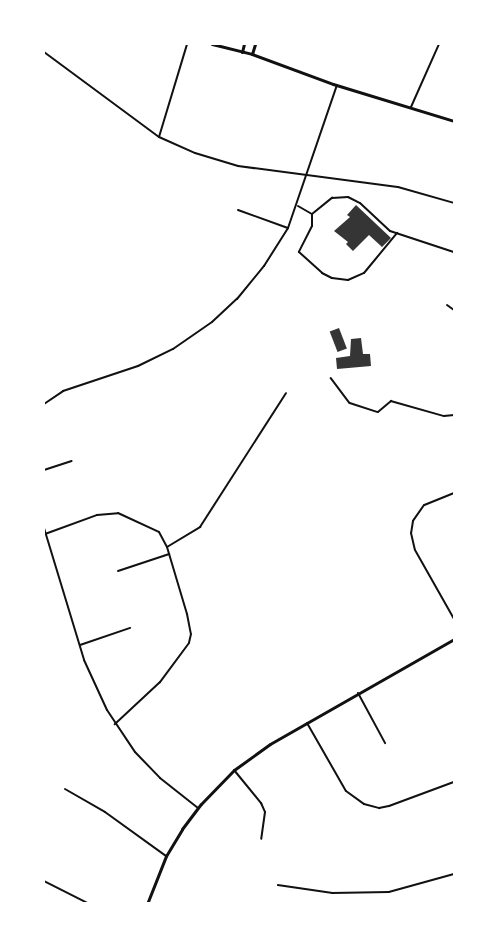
<!DOCTYPE html>
<style>
body{margin:0}
#map{position:relative;width:498px;height:947px;overflow:hidden;background:#fff;font-family:Literata,serif}
div>[style]{position:absolute}
[style*='--x']{left:calc(var(--x)*1px);top:calc(var(--y)*1px);width:calc(var(--w)*1px);rotate:calc(var(--a)*1deg)}
.building>*{inset:0;background:#353535;transform-origin:0 0}
.path>*{height:1.5px;margin:-0.75px;padding:0 0.75px;transform-origin:0.75px;border-radius:0.75px;background:#111}
.minor>*{height:2px;margin:-1px;padding:0 1px;transform-origin:1px;border-radius:1px;background:#111}
.tertiary>*{height:3px;margin:-1.5px;padding:0 1.5px;transform-origin:1.5px;border-radius:1.5px;background:#111}
span{translate:-50% -50%;white-space:nowrap;text-align:center;line-height:1.15;-webkit-text-stroke:4.5px #fff;paint-order:stroke}
.frame{position:absolute;inset:0;border:45px solid #fff;pointer-events:none}
</style>
<div id="map">
<div class="building">
<div style="clip-path:polygon(356px 205px,391px 238px,382px 247px,369px 235px,353px 251px,346px 244px,348px 242px,334px 231px,350px 217px,347px 215px)"></div>
<div style="left:339px;top:328px;width:22px;height:10px;rotate:69deg"></div>
<div style="clip-path:polygon(361px 338px,363px 354px,370px 354px,371px 366px,337px 369px,336px 358px,350px 356px,351px 339px)"></div>
</div>
<div class="path">
<div style="--x:331;--y:378;--w:31;--a:53"></div>
<div style="--x:350;--y:403;--w:29;--a:18"></div>
<div style="--x:378;--y:412;--w:17;--a:-40"></div>
<div style="--x:391;--y:401;--w:55;--a:15.8"></div>
<div style="--x:444;--y:416;--w:10;--a:-6"></div>
<div style="--x:44;--y:881;--w:51;--a:26.6"></div>
<div style="--x:278;--y:885;--w:55;--a:8.4"></div>
<div style="--x:332;--y:893;--w:57;--a:-1"></div>
<div style="--x:389;--y:892;--w:67;--a:-15.5"></div>
</div>
<div class="minor">
<div style="--x:44;--y:52;--w:143;--a:36.5"></div>
<div style="--x:159;--y:137;--w:39;--a:24"></div>
<div style="--x:195;--y:153;--w:45;--a:16.8"></div>
<div style="--x:238;--y:166;--w:161;--a:7.5"></div>
<div style="--x:398;--y:187;--w:58;--a:15.9"></div>
<div style="--x:411;--y:107;--w:69;--a:-66"></div>
<div style="--x:159;--y:137;--w:97;--a:-73.2"></div>
<div style="--x:298;--y:206;--w:16;--a:30"></div>
<div style="--x:312;--y:214;--w:12;--a:90"></div>
<div style="--x:312;--y:226;--w:29;--a:117"></div>
<div style="--x:299;--y:252;--w:31;--a:42"></div>
<div style="--x:322;--y:273;--w:11;--a:27"></div>
<div style="--x:332;--y:278;--w:16;--a:7"></div>
<div style="--x:348;--y:280;--w:17;--a:-24"></div>
<div style="--x:364;--y:273;--w:52;--a:-50.5"></div>
<div style="--x:238;--y:210;--w:53;--a:19.8"></div>
<div style="--x:312;--y:214;--w:26;--a:-39"></div>
<div style="--x:332;--y:198;--w:16;--a:-4"></div>
<div style="--x:348;--y:197;--w:13;--a:27"></div>
<div style="--x:360;--y:203;--w:41;--a:43"></div>
<div style="--x:390;--y:231;--w:67;--a:18.2"></div>
<div style="--x:447;--y:305;--w:9;--a:36"></div>
<div style="--x:44;--y:404;--w:23;--a:-34"></div>
<div style="--x:63;--y:391;--w:79;--a:-18.4"></div>
<div style="--x:138;--y:366;--w:39;--a:-26"></div>
<div style="--x:173;--y:349;--w:47;--a:-34.7"></div>
<div style="--x:212;--y:322;--w:34;--a:-43"></div>
<div style="--x:237;--y:299;--w:43;--a:-50.7"></div>
<div style="--x:264;--y:266;--w:45;--a:-57.7"></div>
<div style="--x:288;--y:228;--w:151;--a:-71.1"></div>
<div style="--x:44;--y:470;--w:29;--a:-18"></div>
<div style="--x:454;--y:493;--w:32;--a:158"></div>
<div style="--x:424;--y:505;--w:19;--a:125"></div>
<div style="--x:413;--y:521;--w:12;--a:99"></div>
<div style="--x:411;--y:533;--w:17;--a:77"></div>
<div style="--x:415;--y:550;--w:79;--a:60.5"></div>
<div style="--x:44;--y:528;--w:138;--a:73.1"></div>
<div style="--x:84;--y:660;--w:55;--a:65.3"></div>
<div style="--x:107;--y:710;--w:50;--a:56.3"></div>
<div style="--x:135;--y:752;--w:36;--a:46"></div>
<div style="--x:160;--y:778;--w:48;--a:38.3"></div>
<div style="--x:45;--y:534;--w:55;--a:-20.1"></div>
<div style="--x:97;--y:515;--w:21;--a:-5"></div>
<div style="--x:118;--y:513;--w:45;--a:24.9"></div>
<div style="--x:159;--y:532;--w:17;--a:62"></div>
<div style="--x:167;--y:547;--w:70;--a:73.4"></div>
<div style="--x:187;--y:614;--w:20;--a:79"></div>
<div style="--x:191;--y:634;--w:9;--a:103"></div>
<div style="--x:189;--y:643;--w:49;--a:126.6"></div>
<div style="--x:160;--y:682;--w:62;--a:137"></div>
<div style="--x:167;--y:547;--w:39;--a:-31"></div>
<div style="--x:200;--y:527;--w:159;--a:-57.3"></div>
<div style="--x:118;--y:571;--w:54;--a:-18.4"></div>
<div style="--x:80;--y:645;--w:53;--a:-18.8"></div>
<div style="--x:358;--y:693;--w:57;--a:61.6"></div>
<div style="--x:307;--y:723;--w:78;--a:60.2"></div>
<div style="--x:346;--y:791;--w:22;--a:36"></div>
<div style="--x:364;--y:804;--w:16;--a:15"></div>
<div style="--x:379;--y:808;--w:10;--a:-11"></div>
<div style="--x:389;--y:806;--w:69;--a:-20.3"></div>
<div style="--x:234;--y:770;--w:43;--a:50.7"></div>
<div style="--x:261;--y:803;--w:10;--a:66"></div>
<div style="--x:265;--y:812;--w:27;--a:98"></div>
<div style="--x:65;--y:789;--w:46;--a:29.9"></div>
<div style="--x:105;--y:812;--w:75;--a:35.8"></div>
</div>
<div class="tertiary">
<div style="--x:212;--y:44;--w:41;--a:14"></div>
<div style="--x:252;--y:54;--w:86;--a:20.3"></div>
<div style="--x:333;--y:84;--w:127;--a:17"></div>
<div style="--x:242;--y:52;--w:8;--a:-76"></div>
<div style="--x:252;--y:54;--w:10;--a:-73"></div>
<div style="--x:147;--y:904;--w:52;--a:-68.4"></div>
<div style="--x:166;--y:856;--w:31;--a:-59"></div>
<div style="--x:182;--y:829;--w:31;--a:-53"></div>
<div style="--x:201;--y:804;--w:47;--a:-45.9"></div>
<div style="--x:234;--y:770;--w:44;--a:-35.8"></div>
<div style="--x:270;--y:744;--w:212;--a:-29.7"></div>
</div>
<div class="frame"></div>
</div>
